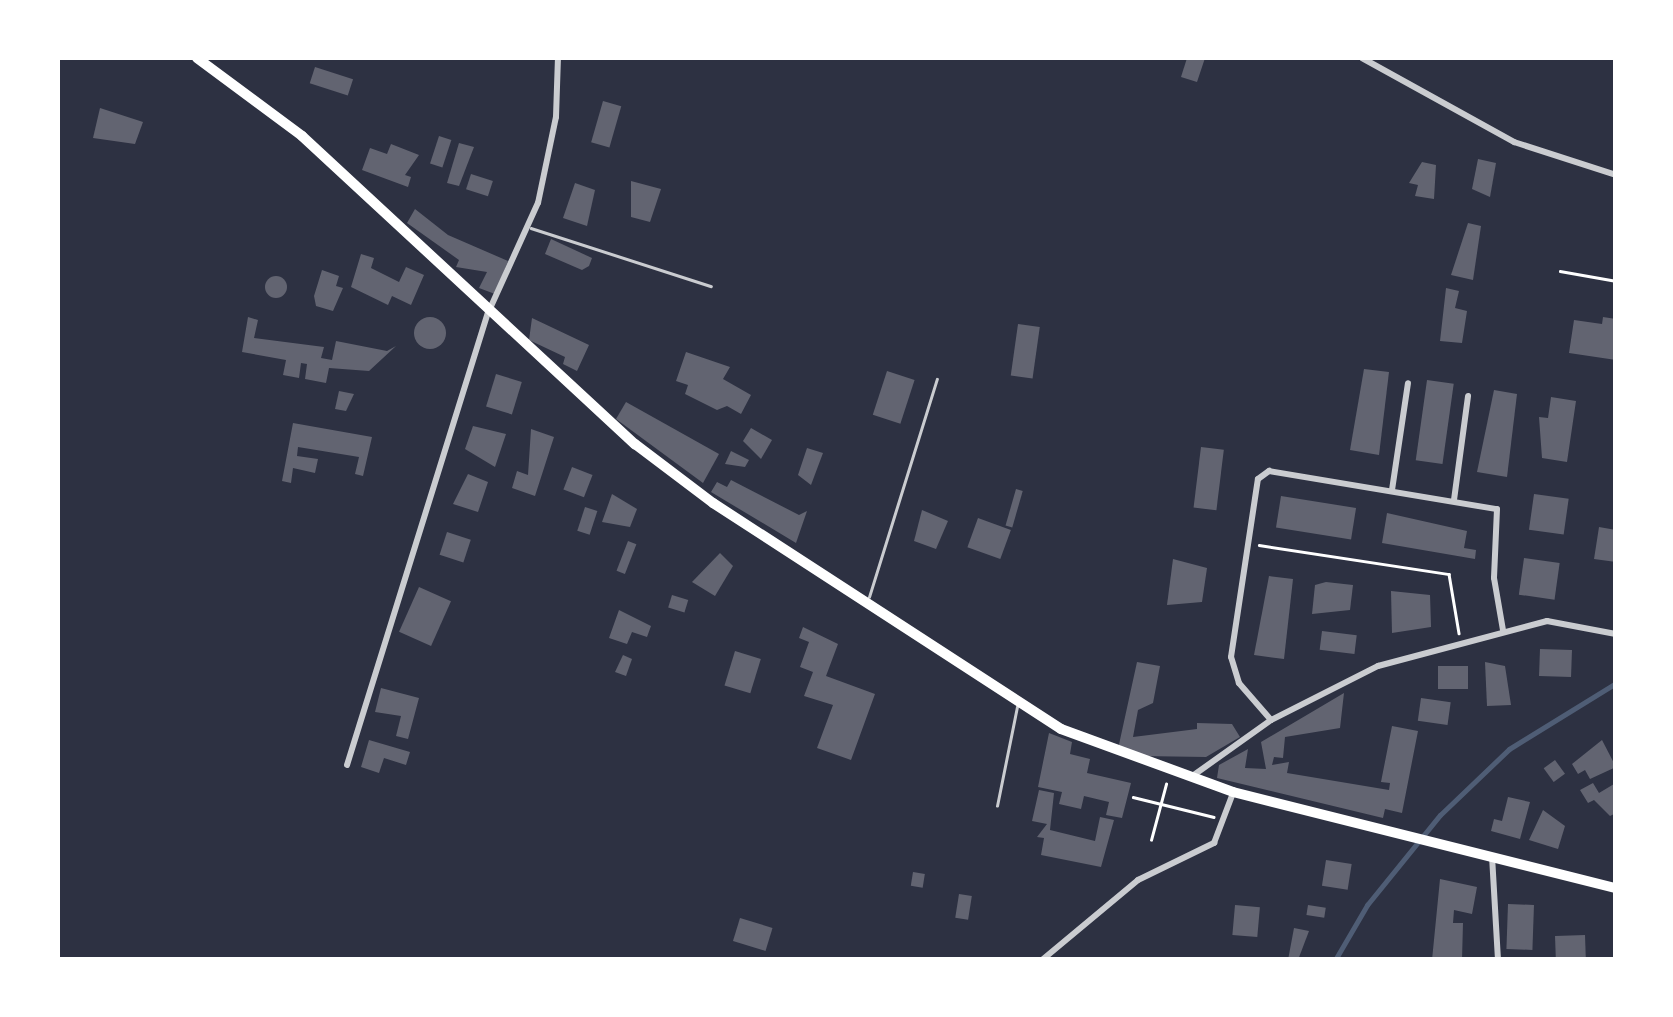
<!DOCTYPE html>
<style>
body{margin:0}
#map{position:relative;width:1673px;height:1017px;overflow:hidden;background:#2d3142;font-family:Barlow,sans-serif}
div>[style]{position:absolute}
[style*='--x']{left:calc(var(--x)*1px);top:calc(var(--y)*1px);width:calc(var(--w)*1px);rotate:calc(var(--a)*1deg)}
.stream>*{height:5px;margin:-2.5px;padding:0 2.5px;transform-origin:2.5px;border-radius:2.5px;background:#4f5d75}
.building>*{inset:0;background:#626471;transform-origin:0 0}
.round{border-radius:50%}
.path>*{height:2.5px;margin:-1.25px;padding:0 1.25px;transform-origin:1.25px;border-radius:1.25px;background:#fff}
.service>*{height:2.5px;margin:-1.25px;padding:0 1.25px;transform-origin:1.25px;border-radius:1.25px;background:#caccd0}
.minor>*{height:6px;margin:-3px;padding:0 3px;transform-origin:3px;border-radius:3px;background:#caccd0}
.primary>*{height:10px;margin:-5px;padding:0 5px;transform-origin:5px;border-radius:5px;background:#fff}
span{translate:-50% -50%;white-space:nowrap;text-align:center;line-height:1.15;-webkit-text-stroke:10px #fff;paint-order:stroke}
.frame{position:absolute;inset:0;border:60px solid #fff;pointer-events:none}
</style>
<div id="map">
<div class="stream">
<div style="--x:1335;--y:960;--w:64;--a:-59.8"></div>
<div style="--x:1367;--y:905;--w:116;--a:-51"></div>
<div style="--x:1440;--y:815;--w:95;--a:-43.7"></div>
<div style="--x:1509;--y:749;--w:126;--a:-31.7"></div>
</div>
<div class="building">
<div style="clip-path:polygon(1187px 58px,1205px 58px,1197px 82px,1181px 77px)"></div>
<div style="left:315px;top:67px;width:40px;height:17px;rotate:18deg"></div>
<div style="left:603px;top:101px;width:19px;height:43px;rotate:16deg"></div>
<div style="clip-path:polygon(100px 108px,143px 122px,135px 144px,93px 138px)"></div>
<div style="left:439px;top:136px;width:13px;height:29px;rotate:18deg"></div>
<div style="clip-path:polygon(459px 143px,474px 147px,459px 186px,447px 183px)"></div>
<div style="clip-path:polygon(391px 144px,419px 155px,405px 175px,411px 177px,408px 187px,362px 170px,370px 148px,387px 154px)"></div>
<div style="clip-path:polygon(1478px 159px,1496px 163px,1490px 197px,1472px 189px)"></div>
<div style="clip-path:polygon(1422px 162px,1436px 165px,1434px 199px,1415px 196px,1418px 185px,1409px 183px)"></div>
<div style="left:471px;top:174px;width:23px;height:16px;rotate:18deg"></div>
<div style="clip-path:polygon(631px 181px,661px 189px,650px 222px,631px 217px)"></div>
<div style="clip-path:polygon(575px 183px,595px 190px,587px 226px,563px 218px)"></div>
<div style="clip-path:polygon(415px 209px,448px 235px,508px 261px,495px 294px,479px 288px,487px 272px,456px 267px,459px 260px,407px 223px)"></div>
<div style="clip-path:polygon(1468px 223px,1481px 226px,1473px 280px,1451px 275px)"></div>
<div style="clip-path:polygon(551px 239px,592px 258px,589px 266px,582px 270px,545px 254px)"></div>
<div style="clip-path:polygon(361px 254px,374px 258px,371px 268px,399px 282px,406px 267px,424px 275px,411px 305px,392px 296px,388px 305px,351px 287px)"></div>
<div style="clip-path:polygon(322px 270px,339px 276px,336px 286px,343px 288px,333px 311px,316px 306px,314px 296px)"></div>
<div class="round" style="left:265px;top:276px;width:22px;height:22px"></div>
<div style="clip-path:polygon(1446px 288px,1459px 291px,1455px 308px,1467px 311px,1462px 343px,1440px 341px)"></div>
<div class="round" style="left:414px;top:317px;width:32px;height:32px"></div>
<div style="clip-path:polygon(248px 317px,258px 320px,254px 338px,324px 347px,321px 358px,332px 360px,336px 341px,387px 351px,396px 346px,369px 371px,329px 368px,326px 383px,305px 379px,307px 364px,301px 363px,299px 378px,283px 375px,286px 360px,242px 352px)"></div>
<div style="clip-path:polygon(1603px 317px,1616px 319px,1616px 360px,1569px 353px,1574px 320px,1602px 324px)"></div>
<div style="clip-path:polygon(532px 318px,589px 345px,577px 371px,563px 364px,565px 357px,529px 340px)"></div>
<div style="left:1018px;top:324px;width:22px;height:52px;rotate:8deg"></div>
<div style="clip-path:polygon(686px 352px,730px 367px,723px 379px,751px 395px,741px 414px,727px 406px,717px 410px,685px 394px,688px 385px,676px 381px)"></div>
<div style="clip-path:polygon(1364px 369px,1389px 372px,1379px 455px,1350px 450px)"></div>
<div style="left:887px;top:371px;width:29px;height:46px;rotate:18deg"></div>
<div style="left:496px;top:374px;width:27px;height:34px;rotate:17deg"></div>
<div style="left:1427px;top:380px;width:27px;height:81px;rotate:8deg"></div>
<div style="clip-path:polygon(1494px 390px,1517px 394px,1507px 477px,1477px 472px)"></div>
<div style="clip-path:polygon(339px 391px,354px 394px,346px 411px,335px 409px)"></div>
<div style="clip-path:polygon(1551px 397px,1576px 401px,1567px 462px,1542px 458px,1539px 417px,1548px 418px)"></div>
<div style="clip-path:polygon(626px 402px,719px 454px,703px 483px,616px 419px)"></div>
<div style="clip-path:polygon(293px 423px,372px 437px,363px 476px,355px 474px,359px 457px,298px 447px,297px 456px,318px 459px,315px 473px,293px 468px,291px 483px,282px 481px)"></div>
<div style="clip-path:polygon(473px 426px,506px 434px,495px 467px,465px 449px)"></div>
<div style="clip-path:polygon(751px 428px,772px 440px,761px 459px,743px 441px)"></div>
<div style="clip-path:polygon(531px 429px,554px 437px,535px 496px,512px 488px,517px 471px,528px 475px)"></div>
<div style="left:1201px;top:447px;width:23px;height:61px;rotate:7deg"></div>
<div style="clip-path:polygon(807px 448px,823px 453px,811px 485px,798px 475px)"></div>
<div style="clip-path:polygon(731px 451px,749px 460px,745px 467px,725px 464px)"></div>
<div style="left:572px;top:467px;width:22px;height:24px;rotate:21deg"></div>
<div style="clip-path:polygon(468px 474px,488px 482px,478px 512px,453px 504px)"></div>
<div style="clip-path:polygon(731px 480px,799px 515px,807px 511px,796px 543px,711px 492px,717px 482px,727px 487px)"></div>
<div style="left:1016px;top:489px;width:7px;height:38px;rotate:16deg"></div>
<div style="clip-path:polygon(612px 494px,637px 509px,630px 527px,602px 522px)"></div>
<div style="left:1534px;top:494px;width:35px;height:36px;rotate:8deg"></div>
<div style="left:1281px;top:496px;width:76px;height:32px;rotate:9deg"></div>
<div style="left:585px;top:507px;width:13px;height:25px;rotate:18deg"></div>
<div style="clip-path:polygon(922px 510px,948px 521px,936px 549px,914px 541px)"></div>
<div style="clip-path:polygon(1387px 513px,1467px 531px,1464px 548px,1476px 550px,1475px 559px,1382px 543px)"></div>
<div style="left:978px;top:518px;width:35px;height:31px;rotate:20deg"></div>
<div style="clip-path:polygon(1599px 527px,1616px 530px,1616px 562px,1594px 559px)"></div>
<div style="left:447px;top:532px;width:25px;height:24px;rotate:18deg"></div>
<div style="left:628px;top:541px;width:9px;height:32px;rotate:21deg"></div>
<div style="clip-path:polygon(720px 553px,733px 566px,715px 596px,692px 582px)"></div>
<div style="left:1524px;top:558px;width:36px;height:37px;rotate:8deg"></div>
<div style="clip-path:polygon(1173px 559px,1207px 568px,1202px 602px,1167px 605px)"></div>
<div style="clip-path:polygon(1269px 576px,1293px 579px,1284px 659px,1254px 655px)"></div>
<div style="clip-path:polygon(1326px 582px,1353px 585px,1350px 610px,1312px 614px,1315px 585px)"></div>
<div style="left:419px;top:587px;width:35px;height:49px;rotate:24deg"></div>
<div style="clip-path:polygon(1391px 591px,1430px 595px,1431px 627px,1392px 633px)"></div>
<div style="left:672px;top:595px;width:17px;height:13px;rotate:17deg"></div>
<div style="clip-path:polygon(619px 610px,651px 626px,647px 637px,632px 632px,627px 644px,609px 638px)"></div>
<div style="clip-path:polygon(803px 627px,838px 644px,826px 676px,875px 694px,851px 760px,817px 748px,833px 705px,804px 696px,813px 672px,800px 667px,809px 642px,799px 638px)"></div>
<div style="left:1322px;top:631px;width:35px;height:19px;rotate:7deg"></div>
<div style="left:1540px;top:649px;width:32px;height:27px;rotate:2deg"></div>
<div style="left:735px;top:651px;width:27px;height:36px;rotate:17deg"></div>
<div style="clip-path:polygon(623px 655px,632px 659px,626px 676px,615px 672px)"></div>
<div style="clip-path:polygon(1137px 662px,1160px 666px,1153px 703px,1138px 710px,1133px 737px,1197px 729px,1197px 723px,1232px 724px,1240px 737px,1206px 757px,1141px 756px,1118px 749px)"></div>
<div style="clip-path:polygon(1485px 662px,1505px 666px,1511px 705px,1487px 706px)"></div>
<div style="left:1468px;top:666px;width:23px;height:30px;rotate:90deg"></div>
<div style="clip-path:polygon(381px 688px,419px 698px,408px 739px,396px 736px,401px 716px,375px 712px)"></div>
<div style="clip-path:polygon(1344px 693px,1340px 728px,1285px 737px,1283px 758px,1274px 757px,1272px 765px,1289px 762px,1287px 773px,1389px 790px,1390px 783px,1381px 782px,1392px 726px,1418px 731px,1402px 813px,1385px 809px,1383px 818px,1217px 778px,1219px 765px,1248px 749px,1245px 768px,1266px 769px,1261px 742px)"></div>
<div style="left:1421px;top:698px;width:30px;height:23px;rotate:8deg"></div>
<div style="clip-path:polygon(1049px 733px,1072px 742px,1070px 754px,1090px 759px,1087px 773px,1131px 783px,1122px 818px,1106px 815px,1109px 802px,1084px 796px,1081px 809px,1059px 804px,1062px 792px,1038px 787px)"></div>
<div style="clip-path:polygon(369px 740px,410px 752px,406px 765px,384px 758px,379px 773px,361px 767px)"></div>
<div style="clip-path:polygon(1602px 740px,1616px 767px,1590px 779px,1585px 770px,1578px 774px,1572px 764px)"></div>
<div style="left:1555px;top:760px;width:17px;height:14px;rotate:54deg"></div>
<div style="clip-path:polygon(1593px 783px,1599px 793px,1614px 784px,1616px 813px,1610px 816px,1594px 800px,1588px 803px,1580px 790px)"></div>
<div style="clip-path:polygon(1039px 790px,1054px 793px,1050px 830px,1095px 841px,1100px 817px,1114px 820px,1101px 867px,1041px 855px,1044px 838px,1037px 837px,1047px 824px,1032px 821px)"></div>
<div style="clip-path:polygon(1508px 797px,1530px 802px,1520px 839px,1491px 831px,1494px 819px,1502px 821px)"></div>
<div style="clip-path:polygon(1543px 810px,1565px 826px,1558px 849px,1529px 840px)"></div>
<div style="left:1326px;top:860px;width:26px;height:26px;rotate:9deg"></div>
<div style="left:913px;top:872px;width:12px;height:14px;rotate:9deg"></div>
<div style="clip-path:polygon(1440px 879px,1477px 887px,1472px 914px,1454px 910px,1453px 923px,1463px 923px,1462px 960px,1432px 960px)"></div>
<div style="left:959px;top:894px;width:13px;height:24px;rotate:9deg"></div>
<div style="left:1508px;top:904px;width:26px;height:45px;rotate:2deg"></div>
<div style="left:1235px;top:905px;width:25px;height:30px;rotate:5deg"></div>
<div style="left:1308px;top:905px;width:18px;height:10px;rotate:9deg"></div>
<div style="left:740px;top:918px;width:34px;height:24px;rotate:17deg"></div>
<div style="clip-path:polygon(1294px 928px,1309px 931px,1298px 960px,1288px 960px)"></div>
<div style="left:1585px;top:935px;width:25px;height:30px;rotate:88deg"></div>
</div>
<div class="path">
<div style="--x:1560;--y:271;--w:57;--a:10.1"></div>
<div style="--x:1259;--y:545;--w:192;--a:8.7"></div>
<div style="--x:1449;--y:574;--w:60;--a:80.4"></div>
<div style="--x:1133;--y:797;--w:83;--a:13.9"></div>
<div style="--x:1151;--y:840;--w:58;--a:-75"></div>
</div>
<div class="service">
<div style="--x:531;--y:228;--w:189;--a:17.9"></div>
<div style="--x:869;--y:597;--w:228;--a:-72.7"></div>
<div style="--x:997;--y:806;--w:101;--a:-78.6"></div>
</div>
<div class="minor">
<div style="--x:1362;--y:58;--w:174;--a:28.9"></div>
<div style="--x:1514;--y:142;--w:107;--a:17.9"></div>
<div style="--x:1392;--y:490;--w:108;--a:-81.5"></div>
<div style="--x:1454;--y:500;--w:105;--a:-82.3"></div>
<div style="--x:1271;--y:720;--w:49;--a:-130.9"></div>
<div style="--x:1239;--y:683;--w:27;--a:-107"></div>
<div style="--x:1231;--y:657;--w:180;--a:-81.4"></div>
<div style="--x:1258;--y:479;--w:14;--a:-36"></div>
<div style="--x:1269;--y:471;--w:231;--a:9.5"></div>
<div style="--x:1497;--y:509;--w:69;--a:92.5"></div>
<div style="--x:1494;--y:578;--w:53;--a:80.2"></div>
<div style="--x:347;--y:765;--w:473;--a:-72.7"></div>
<div style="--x:488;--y:313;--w:121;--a:-65.6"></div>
<div style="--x:538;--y:203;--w:88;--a:-78.2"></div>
<div style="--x:556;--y:117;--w:59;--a:-88.1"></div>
<div style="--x:1191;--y:777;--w:98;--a:-35.5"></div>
<div style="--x:1271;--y:720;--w:120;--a:-26.8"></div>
<div style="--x:1378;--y:666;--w:175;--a:-14.9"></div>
<div style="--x:1547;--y:621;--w:70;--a:10.7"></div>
<div style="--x:1492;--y:856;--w:104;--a:86.7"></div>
<div style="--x:1042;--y:960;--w:125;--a:-39.8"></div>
<div style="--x:1138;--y:880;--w:85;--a:-26"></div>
<div style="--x:1214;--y:843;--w:53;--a:-69.2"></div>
</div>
<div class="primary">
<div style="--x:197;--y:58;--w:131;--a:36.6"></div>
<div style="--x:302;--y:136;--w:454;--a:42.8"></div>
<div style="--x:635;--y:444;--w:98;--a:37.1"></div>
<div style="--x:713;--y:503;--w:415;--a:33"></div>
<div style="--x:1061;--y:729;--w:183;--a:20.1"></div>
<div style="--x:1233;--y:792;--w:395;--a:14.1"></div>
</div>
<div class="frame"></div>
</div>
